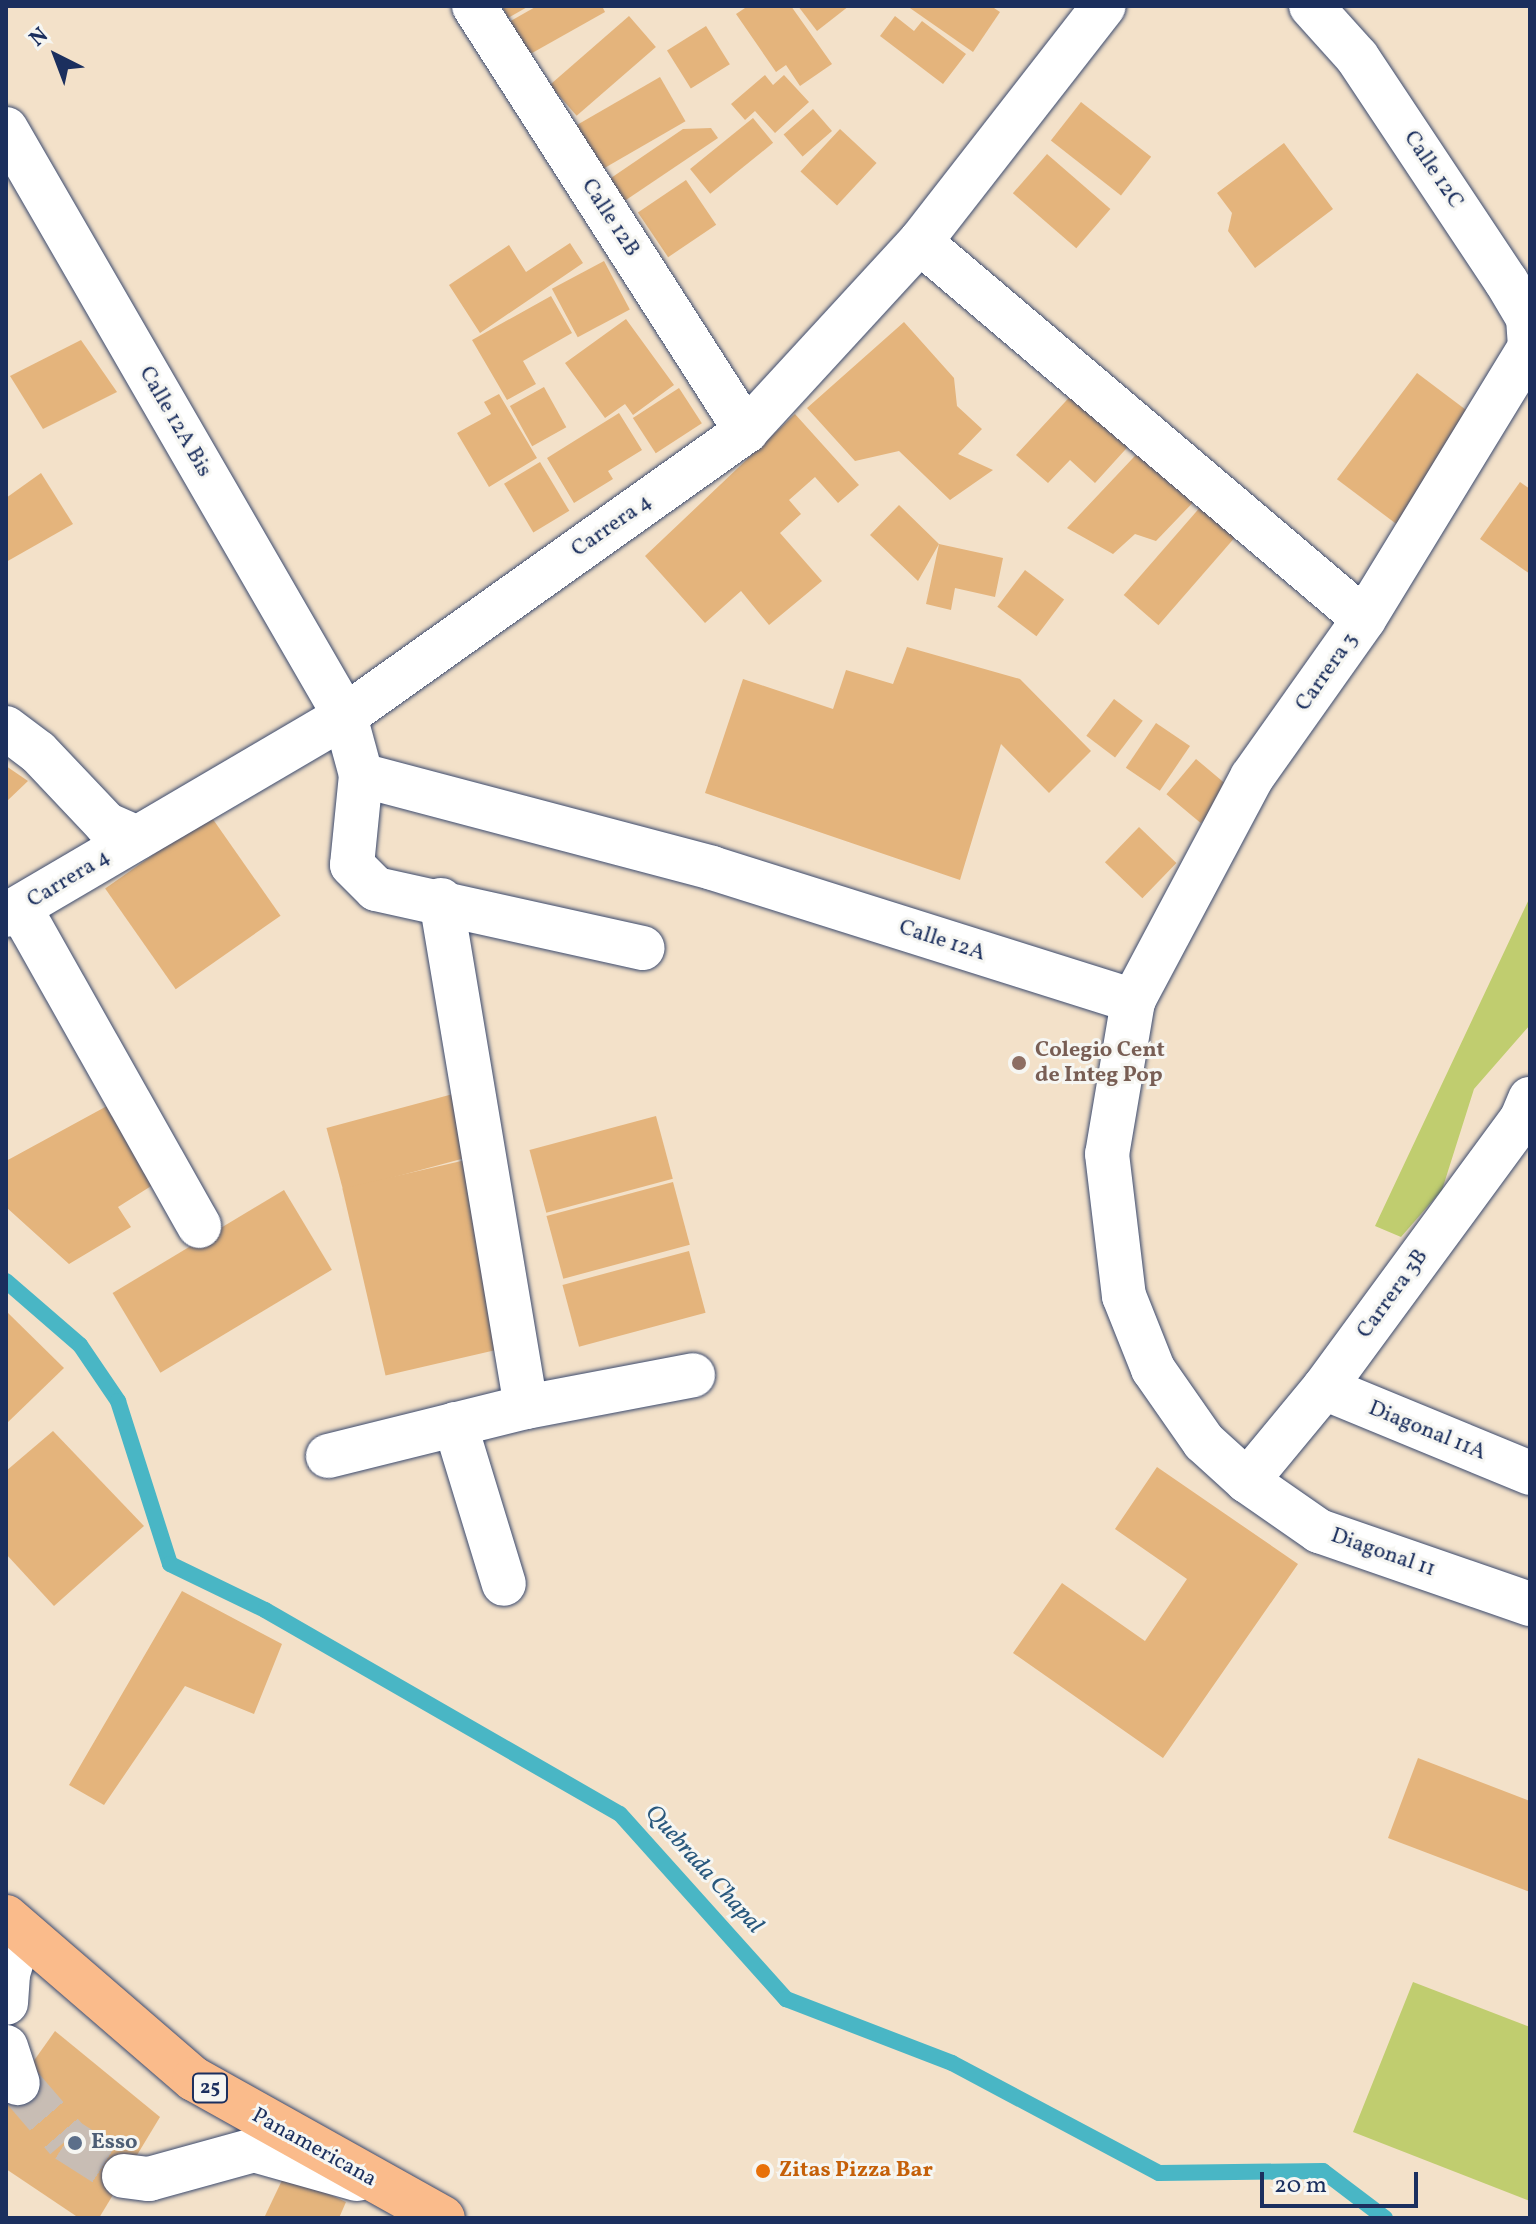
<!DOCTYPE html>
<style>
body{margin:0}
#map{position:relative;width:1536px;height:2224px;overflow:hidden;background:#f3e1c9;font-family:Vollkorn,serif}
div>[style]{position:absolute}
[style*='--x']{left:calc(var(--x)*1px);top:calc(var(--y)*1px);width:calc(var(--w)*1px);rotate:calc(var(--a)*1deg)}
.green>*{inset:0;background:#c0cd6f}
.stream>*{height:16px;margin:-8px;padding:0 8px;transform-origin:8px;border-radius:8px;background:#49b6c5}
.building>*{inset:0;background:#e4b47c;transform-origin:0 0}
.minor-tunnel>*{height:44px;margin-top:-22px;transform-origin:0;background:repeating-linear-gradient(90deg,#c8bdb4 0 44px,transparent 0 66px)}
.roads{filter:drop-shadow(0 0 2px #3b4a6e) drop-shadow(0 0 2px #3b4a6e)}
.minor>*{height:44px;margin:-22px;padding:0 22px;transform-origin:22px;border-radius:22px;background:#fff}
.major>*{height:44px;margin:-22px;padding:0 22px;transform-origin:22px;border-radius:22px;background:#fabb8b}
.dots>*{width:22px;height:22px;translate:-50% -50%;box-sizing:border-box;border:4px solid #f6f6f2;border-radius:50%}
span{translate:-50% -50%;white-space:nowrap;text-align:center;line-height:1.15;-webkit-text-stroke:6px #f6f6f2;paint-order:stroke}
.shield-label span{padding:2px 6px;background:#f6f6f2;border:2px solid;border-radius:6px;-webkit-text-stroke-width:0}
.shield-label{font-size:20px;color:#1b2f5e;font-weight:700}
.street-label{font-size:22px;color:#1b2f5e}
.education-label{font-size:22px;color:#785e54;font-weight:700}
.left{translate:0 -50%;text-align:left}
.service-label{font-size:22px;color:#4e5e75;font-weight:700}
.food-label{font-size:22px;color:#c56008;font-weight:700}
.water-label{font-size:24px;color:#29587d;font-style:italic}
.frame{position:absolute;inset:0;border:8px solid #1b2f5e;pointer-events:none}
.north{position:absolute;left:16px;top:16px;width:80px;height:80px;-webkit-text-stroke:6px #f6f6f2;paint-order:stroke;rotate:318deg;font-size:22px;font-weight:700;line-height:32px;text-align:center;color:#1b2f5e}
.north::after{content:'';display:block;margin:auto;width:28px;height:36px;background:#1b2f5e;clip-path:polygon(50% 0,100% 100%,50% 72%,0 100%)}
.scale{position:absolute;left:1260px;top:2172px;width:158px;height:36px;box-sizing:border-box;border:4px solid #1b2f5e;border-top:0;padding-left:10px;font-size:24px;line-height:28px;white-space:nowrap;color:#1b2f5e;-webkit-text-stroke:6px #f6f6f2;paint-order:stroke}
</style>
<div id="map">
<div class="green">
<div style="clip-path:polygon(1530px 897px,1530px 1025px,1474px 1089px,1442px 1190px,1401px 1237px,1375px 1226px)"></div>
<div style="clip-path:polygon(1413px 1982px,1530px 2027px,1530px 2201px,1353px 2132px)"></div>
</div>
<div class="stream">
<div style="--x:6;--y:1281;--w:98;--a:40.9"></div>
<div style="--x:80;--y:1345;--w:68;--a:55.8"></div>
<div style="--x:118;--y:1401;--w:171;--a:72.3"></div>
<div style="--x:170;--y:1564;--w:106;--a:25.8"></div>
<div style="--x:265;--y:1610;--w:409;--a:29.9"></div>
<div style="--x:620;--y:1814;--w:249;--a:48.1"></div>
<div style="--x:786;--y:1999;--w:178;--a:21.1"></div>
<div style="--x:952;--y:2063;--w:234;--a:28"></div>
<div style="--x:1159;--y:2173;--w:164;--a:-0.7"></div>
<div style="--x:1323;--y:2171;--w:78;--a:37.2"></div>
</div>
<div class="building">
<div style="clip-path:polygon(502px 6px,529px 6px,508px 18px)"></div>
<div style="clip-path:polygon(537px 6px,602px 6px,605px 12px,525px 57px,507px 23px)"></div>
<div style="clip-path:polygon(748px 6px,791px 6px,832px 64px,800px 86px,786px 65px,776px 72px,736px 14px)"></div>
<div style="clip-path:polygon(798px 6px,849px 6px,817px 31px)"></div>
<div style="clip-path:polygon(907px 6px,991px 6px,1000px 12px,973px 52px)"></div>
<div style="left:629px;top:16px;width:41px;height:105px;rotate:49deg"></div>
<div style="clip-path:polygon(895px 16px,914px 31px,922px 21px,966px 54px,943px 84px,880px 36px)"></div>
<div style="left:706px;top:26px;width:45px;height:46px;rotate:58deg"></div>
<div style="clip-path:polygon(765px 75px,773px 85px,784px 75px,809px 102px,775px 133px,755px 111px,745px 120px,731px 104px)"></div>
<div style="left:660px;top:77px;width:51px;height:104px;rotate:60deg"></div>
<div style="left:1081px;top:102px;width:89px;height:49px;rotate:38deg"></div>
<div style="left:813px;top:109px;width:29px;height:39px;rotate:49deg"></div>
<div style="left:753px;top:118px;width:32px;height:81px;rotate:51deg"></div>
<div style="clip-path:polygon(711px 128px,718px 138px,623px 202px,608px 180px,683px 129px)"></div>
<div style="left:840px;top:129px;width:50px;height:58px;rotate:43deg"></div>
<div style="clip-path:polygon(1284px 143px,1333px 209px,1255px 268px,1228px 231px,1232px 213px,1217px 193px)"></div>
<div style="left:1047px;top:154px;width:84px;height:52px;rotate:41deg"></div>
<div style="left:686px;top:180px;width:54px;height:58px;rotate:56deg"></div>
<div style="clip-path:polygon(570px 243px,583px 263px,480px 333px,449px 285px,509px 245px,526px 272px)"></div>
<div style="left:604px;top:261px;width:55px;height:59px;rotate:62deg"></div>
<div style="clip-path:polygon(551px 296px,572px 333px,523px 361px,536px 384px,507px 400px,472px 340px)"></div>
<div style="clip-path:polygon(626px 319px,674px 385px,633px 415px,625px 404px,605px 418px,565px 363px)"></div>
<div style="clip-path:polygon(904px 322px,954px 378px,957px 406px,982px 429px,958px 454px,993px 470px,950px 500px,899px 451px,855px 461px,807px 408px)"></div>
<div style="clip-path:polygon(81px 340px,117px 392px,43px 429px,10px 376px)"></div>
<div style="left:1417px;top:373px;width:76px;height:133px;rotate:37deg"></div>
<div style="left:544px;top:387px;width:46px;height:39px;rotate:61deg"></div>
<div style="left:679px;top:388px;width:42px;height:55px;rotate:57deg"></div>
<div style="clip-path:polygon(1077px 389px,1134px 440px,1095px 483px,1070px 460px,1048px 483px,1016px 455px)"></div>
<div style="clip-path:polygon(499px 394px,537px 458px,489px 487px,457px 433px,491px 414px,484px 402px)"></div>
<div style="clip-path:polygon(619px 413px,642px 450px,608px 471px,613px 479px,574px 503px,547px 458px)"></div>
<div style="clip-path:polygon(795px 414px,859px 485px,838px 503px,815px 477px,789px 500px,801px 514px,780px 533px,822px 581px,769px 625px,741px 591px,705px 623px,645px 556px)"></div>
<div style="clip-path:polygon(1149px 441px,1203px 492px,1156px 541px,1135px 534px,1113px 554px,1067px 528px)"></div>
<div style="left:540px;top:462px;width:57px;height:42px;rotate:59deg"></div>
<div style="clip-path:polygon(41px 473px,73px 524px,6px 562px,6px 498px)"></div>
<div style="clip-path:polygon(1520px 482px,1530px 489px,1530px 574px,1480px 539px)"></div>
<div style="left:1209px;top:497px;width:46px;height:130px;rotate:41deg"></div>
<div style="clip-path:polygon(899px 505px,939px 544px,1003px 558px,995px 597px,955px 588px,951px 610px,926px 604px,939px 544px,918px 581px,870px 535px)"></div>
<div style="left:1025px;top:570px;width:49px;height:46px;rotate:37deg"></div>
<div style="clip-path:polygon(907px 647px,1020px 679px,1091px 751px,1049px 793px,1001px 744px,960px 880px,705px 793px,743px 679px,833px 709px,846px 670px,893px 684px)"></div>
<div style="left:1114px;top:699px;width:36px;height:46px;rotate:37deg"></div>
<div style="left:1156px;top:723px;width:41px;height:54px;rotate:34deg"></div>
<div style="left:1196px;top:759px;width:45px;height:46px;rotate:40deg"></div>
<div style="clip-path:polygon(6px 766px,28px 781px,6px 802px)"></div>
<div style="left:210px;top:815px;width:123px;height:128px;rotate:55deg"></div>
<div style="left:1139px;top:827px;width:52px;height:49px;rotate:44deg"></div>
<div style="left:453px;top:1094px;width:65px;height:131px;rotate:75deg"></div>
<div style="clip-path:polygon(118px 1100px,167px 1176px,118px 1207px,131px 1227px,69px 1264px,6px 1207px,6px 1161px)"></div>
<div style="left:656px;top:1116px;width:65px;height:131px;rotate:75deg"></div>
<div style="left:470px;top:1159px;width:192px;height:131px;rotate:77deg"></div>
<div style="left:673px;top:1182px;width:65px;height:131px;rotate:75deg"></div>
<div style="left:284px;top:1190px;width:93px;height:200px;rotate:59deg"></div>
<div style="left:689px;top:1251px;width:64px;height:131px;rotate:75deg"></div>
<div style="clip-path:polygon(6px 1311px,64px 1368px,6px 1424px)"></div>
<div style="clip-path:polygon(53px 1431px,144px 1526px,54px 1606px,6px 1554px,6px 1471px)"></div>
<div style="clip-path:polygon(1157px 1467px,1298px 1564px,1163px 1758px,1013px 1653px,1062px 1583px,1145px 1641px,1187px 1579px,1115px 1529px)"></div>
<div style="clip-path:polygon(182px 1591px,282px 1644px,254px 1714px,185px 1686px,104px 1805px,69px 1785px)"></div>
<div style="clip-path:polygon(1418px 1758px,1530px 1801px,1530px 1892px,1388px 1838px)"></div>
<div style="clip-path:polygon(55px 2031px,160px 2117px,99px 2218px,79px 2218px,6px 2169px,6px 2100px)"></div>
<div style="clip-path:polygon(285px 2174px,346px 2202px,339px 2218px,264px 2218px)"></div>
</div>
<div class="minor-tunnel">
<div style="--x:18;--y:2083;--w:75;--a:49.3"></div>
<div style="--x:67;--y:2140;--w:67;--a:32.3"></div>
</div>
<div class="roads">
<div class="minor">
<div style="--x:474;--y:6;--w:505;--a:57.38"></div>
<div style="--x:1311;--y:6;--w:69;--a:48"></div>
<div style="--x:1357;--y:57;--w:269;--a:56.4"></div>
<div style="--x:1506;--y:281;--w:43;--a:59.3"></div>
<div style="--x:1528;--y:318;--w:29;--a:86"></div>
<div style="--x:1530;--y:347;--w:319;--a:121.4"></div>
<div style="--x:1364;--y:619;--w:194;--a:125.3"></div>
<div style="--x:1252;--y:777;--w:254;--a:118"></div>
<div style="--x:1133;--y:1001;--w:155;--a:99.6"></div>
<div style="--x:1107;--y:1154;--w:143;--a:83.2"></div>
<div style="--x:1124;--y:1296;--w:79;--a:68.3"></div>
<div style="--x:1153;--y:1369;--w:89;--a:55.1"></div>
<div style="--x:1204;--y:1442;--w:58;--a:42.2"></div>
<div style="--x:1247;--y:1481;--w:88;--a:34.8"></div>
<div style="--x:1319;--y:1531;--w:223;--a:19.1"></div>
<div style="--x:6;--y:129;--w:678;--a:59.99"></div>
<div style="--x:345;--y:716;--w:61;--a:74.8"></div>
<div style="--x:361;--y:775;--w:363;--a:14.8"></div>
<div style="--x:712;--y:868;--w:442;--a:17.5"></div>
<div style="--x:920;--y:242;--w:582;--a:40.33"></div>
<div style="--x:6;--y:728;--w:40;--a:37"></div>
<div style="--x:38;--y:752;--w:99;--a:46.6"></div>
<div style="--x:106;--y:824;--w:34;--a:24"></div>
<div style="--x:361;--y:775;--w:90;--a:95.7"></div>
<div style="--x:352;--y:865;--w:34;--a:45"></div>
<div style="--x:376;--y:889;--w:273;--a:12.5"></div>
<div style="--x:441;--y:900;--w:514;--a:80.48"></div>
<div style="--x:20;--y:908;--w:365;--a:60.6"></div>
<div style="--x:6;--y:915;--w:393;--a:-30.4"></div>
<div style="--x:345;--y:716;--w:492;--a:-35.4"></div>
<div style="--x:746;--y:431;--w:257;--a:-47.4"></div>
<div style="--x:920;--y:242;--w:299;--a:-52.1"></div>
<div style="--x:1324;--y:1388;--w:223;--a:22.4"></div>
<div style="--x:455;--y:1424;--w:167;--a:73"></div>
<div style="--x:328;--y:1456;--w:204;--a:-13.9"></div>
<div style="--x:526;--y:1407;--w:170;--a:-10.8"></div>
<div style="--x:1247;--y:1481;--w:121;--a:-50.4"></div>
<div style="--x:1324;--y:1388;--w:335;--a:-53.7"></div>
<div style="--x:1522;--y:1118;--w:21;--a:-67"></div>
<div style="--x:6;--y:2003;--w:29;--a:-86"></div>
<div style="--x:8;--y:1974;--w:42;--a:-73.3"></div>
<div style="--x:6;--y:2047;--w:38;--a:72"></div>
<div style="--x:124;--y:2176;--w:25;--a:7"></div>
<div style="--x:149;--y:2179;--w:109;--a:-15.4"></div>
<div style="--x:254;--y:2150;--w:107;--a:15.7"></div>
</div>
<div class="major">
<div style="--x:6;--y:1917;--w:248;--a:40.8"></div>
<div style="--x:194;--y:2079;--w:285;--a:29.2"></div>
</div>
</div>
<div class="dots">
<div style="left:1019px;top:1063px;background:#8d6e63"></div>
<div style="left:75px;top:2143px;background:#5c6f8a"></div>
<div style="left:763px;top:2171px;background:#e8710a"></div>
</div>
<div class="shield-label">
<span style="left:210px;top:2088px">25</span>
</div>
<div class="street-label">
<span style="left:1433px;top:170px;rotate:56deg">Calle 12C</span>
<span style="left:610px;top:218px;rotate:57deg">Calle 12B</span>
<span style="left:175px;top:422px;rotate:60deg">Calle 12A Bis</span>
<span style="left:612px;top:526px;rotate:-35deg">Carrera 4</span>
<span style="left:1327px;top:672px;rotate:-55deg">Carrera 3</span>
<span style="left:69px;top:879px;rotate:-31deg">Carrera 4</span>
<span style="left:942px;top:941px;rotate:18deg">Calle 12A</span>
<span style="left:1393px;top:1294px;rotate:-54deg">Carrera 3B</span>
<span style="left:1427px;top:1431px;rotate:22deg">Diagonal 11A</span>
<span style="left:1383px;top:1553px;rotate:19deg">Diagonal 11</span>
<span style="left:314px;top:2148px;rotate:29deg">Panamericana</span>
</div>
<div class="education-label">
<span class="left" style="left:1035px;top:1063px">Colegio Cent<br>de Integ Pop</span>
</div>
<div class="service-label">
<span class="left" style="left:91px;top:2143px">Esso</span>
</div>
<div class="food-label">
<span class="left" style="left:779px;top:2171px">Zitas Pizza Bar</span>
</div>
<div class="water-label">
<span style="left:703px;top:1870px;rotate:48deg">Quebrada Chapal</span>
</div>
<div class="frame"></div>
<div class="north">N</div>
<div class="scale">20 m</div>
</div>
